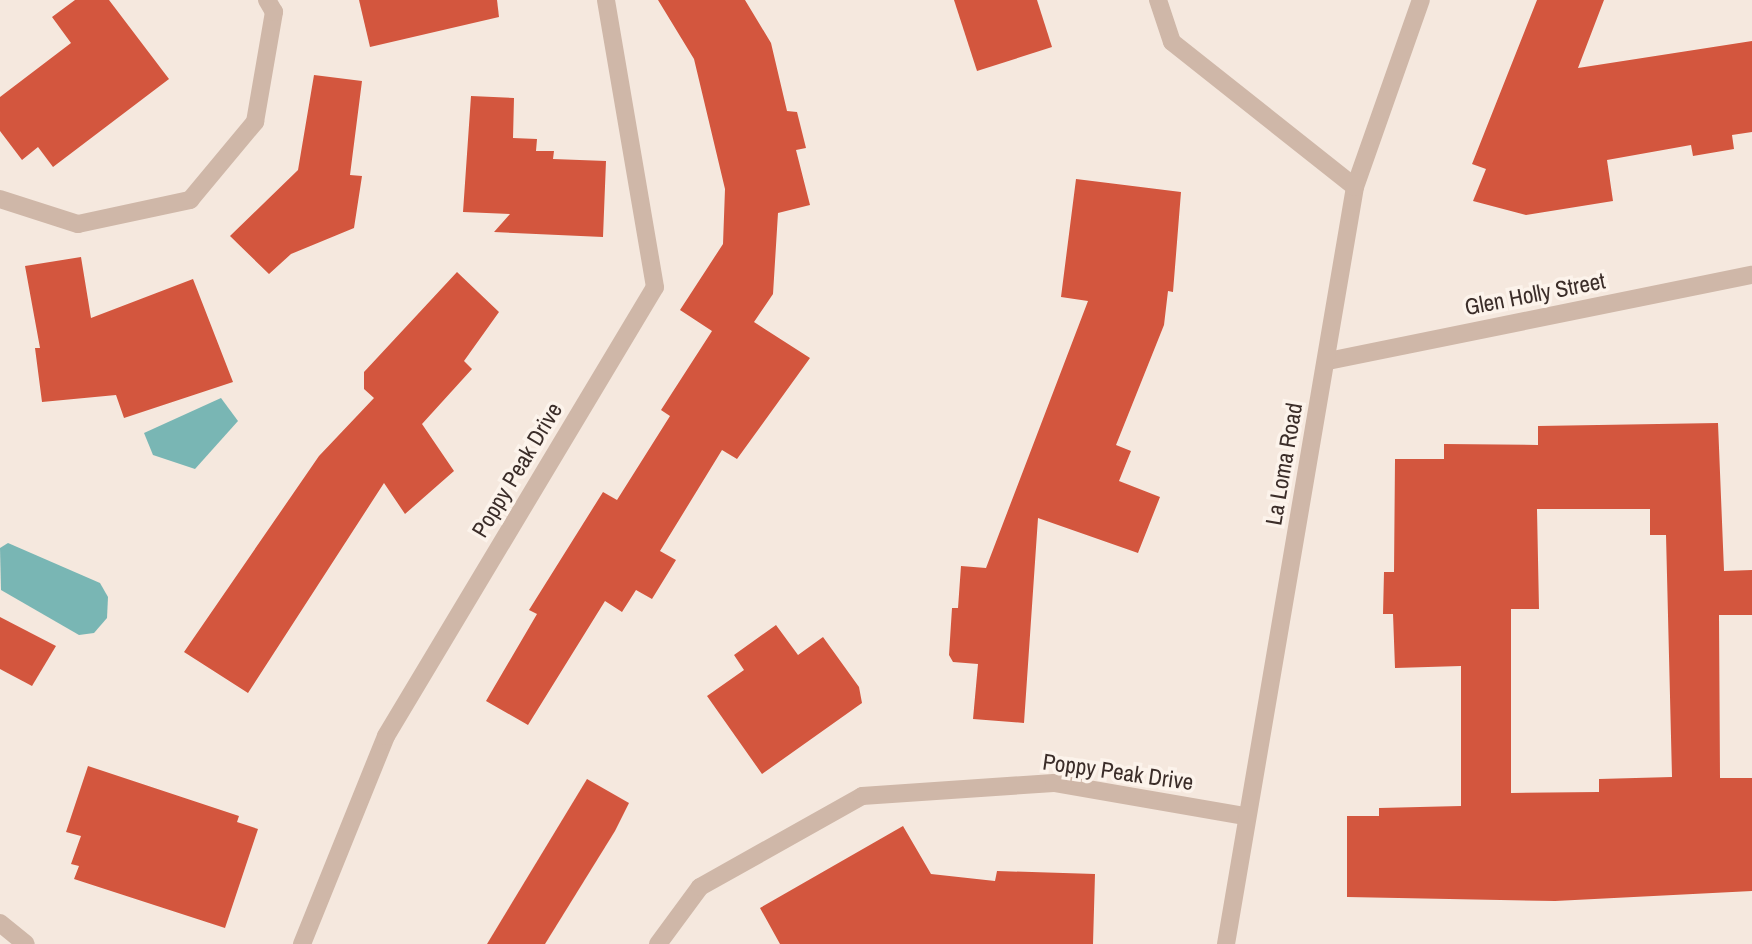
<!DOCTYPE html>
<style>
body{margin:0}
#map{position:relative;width:1752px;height:944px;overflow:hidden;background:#f5e8de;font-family:"Archivo Narrow",sans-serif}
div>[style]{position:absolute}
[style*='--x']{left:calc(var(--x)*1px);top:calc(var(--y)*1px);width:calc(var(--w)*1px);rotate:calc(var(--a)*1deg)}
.water>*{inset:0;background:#79b6b4}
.building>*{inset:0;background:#d3563e}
.minor>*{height:18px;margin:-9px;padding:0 9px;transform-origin:9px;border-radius:9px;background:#cfb7a8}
span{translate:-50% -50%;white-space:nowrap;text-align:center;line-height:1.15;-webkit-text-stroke:7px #fcf3eb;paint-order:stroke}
.street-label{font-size:23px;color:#3b2d29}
</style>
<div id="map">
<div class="water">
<div style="clip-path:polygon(221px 398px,238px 421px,195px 469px,153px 455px,144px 433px)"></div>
<div style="clip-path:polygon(8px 543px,100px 583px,108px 597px,107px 618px,94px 633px,79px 635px,1px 590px,0 548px)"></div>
</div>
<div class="building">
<div style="clip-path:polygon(75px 0,109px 0,169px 79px,53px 167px,38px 147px,22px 160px,0 131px,0 97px,71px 43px,52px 17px)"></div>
<div style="clip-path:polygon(359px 0,497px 0,499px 17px,370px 47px)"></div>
<div style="clip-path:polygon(658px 0,745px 0,771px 43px,787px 111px,797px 112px,806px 148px,796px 150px,810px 205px,778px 213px,773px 294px,754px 322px,810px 358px,737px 459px,722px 450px,660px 551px,676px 560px,652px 599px,636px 590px,622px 612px,605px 601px,528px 725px,486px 701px,537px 614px,529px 610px,603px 492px,617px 500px,670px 416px,661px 410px,712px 331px,680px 310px,723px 244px,725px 189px,694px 59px)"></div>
<div style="clip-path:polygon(954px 0,1037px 0,1052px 47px,977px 71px)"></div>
<div style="clip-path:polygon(1537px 0,1604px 0,1578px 68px,1752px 41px,1752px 132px,1732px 135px,1734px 149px,1693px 156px,1691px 145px,1607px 160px,1613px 201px,1526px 215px,1473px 201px,1486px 169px,1472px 164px)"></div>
<div style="clip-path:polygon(314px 75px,362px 81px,350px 175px,362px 176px,354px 228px,291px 254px,269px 274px,230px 236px,298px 170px)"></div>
<div style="clip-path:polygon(471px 96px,514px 98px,513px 138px,537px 139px,536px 151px,554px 151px,553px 159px,606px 161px,603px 237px,494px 232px,510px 214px,463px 212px)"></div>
<div style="clip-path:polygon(1076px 179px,1181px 192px,1173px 292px,1168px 291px,1164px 325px,1116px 445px,1131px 451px,1119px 481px,1160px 497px,1138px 553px,1038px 518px,1024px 723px,973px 719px,978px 664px,953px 662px,949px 655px,952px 608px,958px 608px,961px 566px,986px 568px,1088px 301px,1061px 297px)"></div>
<div style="clip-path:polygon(81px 257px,91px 318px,193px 279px,233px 382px,124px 418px,116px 395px,42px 402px,35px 348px,40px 348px,25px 266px)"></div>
<div style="clip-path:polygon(457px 272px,499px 312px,464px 361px,472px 369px,422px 424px,454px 471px,405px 514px,384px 483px,248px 693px,184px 652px,319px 456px,374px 398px,364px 389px,364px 372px)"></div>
<div style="clip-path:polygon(evenodd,1718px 423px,1724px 571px,1752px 570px,1752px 615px,1719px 615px,1720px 778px,1752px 778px,1752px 891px,1555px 901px,1347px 897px,1347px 816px,1379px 816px,1379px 808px,1461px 806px,1461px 666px,1395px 668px,1393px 614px,1383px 614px,1384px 572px,1394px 572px,1395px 459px,1444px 459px,1444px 444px,1538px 445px,1538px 426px,1718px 423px,1537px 509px,1650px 509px,1650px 535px,1666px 535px,1672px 777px,1599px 779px,1599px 792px,1511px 793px,1511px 609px,1539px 609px,1537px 509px)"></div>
<div style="clip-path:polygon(0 617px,56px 646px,32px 686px,0 669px)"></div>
<div style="clip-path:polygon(776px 625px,798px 655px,823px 637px,859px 687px,862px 703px,762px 774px,707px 696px,744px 670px,734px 655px)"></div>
<div style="clip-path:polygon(88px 766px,239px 816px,237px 822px,258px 829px,225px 928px,74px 879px,79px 866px,71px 864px,81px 836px,66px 832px)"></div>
<div style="clip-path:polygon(587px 779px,629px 803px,615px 831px,545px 944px,487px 944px)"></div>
<div style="clip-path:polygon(903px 826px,931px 874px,995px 881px,997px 871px,1095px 874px,1093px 944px,780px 944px,760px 908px)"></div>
</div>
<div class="minor">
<div style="--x:1158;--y:0;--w:44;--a:71.6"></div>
<div style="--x:1172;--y:42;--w:233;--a:38.4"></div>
<div style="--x:0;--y:199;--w:82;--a:17.8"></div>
<div style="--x:78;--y:224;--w:115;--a:-12.1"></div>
<div style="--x:190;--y:200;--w:102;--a:-50.2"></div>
<div style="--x:255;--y:122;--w:112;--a:-80.2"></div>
<div style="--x:274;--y:12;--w:14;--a:-120"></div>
<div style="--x:1328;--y:361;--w:433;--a:-11.5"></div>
<div style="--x:0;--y:923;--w:33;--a:39"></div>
<div style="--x:302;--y:944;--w:224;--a:-68"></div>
<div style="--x:386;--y:736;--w:523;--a:-59.07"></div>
<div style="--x:655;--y:287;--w:291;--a:-99.7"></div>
<div style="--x:658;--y:944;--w:71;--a:-53.6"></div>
<div style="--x:700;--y:887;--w:186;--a:-29.3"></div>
<div style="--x:862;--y:796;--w:192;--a:-3.9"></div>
<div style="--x:1054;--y:783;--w:194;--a:9.8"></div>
<div style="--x:1226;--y:944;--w:768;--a:-80.33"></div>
<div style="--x:1355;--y:187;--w:198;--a:-70.6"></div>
</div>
<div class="street-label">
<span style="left:1535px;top:294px;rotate:-11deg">Glen Holly Street</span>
<span style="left:1284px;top:464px;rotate:-80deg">La Loma Road</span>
<span style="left:517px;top:470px;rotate:-59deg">Poppy Peak Drive</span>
<span style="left:1118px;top:772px;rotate:8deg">Poppy Peak Drive</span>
</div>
</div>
